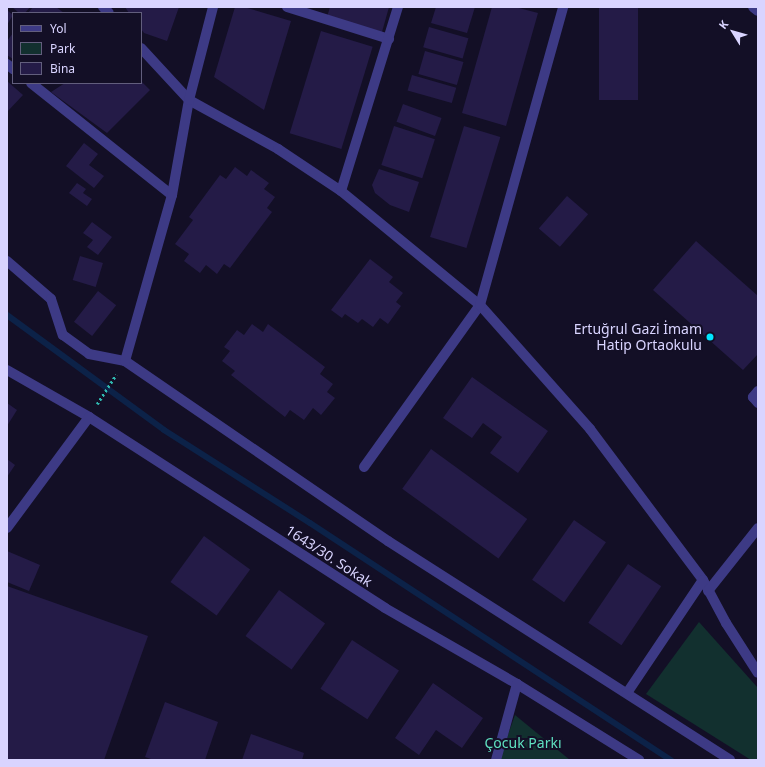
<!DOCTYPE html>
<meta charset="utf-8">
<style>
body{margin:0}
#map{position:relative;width:765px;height:767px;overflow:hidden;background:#130f26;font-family:"Noto Sans",sans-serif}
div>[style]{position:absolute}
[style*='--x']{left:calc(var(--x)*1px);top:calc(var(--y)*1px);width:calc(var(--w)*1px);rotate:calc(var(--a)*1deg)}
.green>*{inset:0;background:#12302f}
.stream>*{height:6px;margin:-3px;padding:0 3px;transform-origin:3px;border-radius:3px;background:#0c2248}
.building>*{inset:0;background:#241b47;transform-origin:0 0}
.path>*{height:2.5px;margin-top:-1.25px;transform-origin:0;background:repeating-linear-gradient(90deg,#2fb8b0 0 2px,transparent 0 5px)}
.service>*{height:10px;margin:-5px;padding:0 5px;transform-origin:5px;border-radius:5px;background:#3d3a85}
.minor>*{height:10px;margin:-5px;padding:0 5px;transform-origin:5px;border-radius:5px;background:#3d3a85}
.dots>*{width:11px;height:11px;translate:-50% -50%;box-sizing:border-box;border:2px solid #130f26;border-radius:50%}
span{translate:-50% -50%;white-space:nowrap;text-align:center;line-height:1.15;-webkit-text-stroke:4px #130f26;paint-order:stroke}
.poi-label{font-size:14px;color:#d9d4ff}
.right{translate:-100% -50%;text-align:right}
.street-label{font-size:14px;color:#d9d4ff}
.park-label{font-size:14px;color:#5fe0c0}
.frame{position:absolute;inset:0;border:8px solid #d9d4ff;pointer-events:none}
.legend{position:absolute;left:12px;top:12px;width:130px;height:72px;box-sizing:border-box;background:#130f26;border:1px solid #625e7d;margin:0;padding:5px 7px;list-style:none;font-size:12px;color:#d9d4ff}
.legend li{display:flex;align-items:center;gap:8px;height:20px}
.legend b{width:20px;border:1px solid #625e7d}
.north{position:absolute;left:713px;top:12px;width:40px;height:40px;-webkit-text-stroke:3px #130f26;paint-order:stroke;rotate:307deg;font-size:11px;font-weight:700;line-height:16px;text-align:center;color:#d9d4ff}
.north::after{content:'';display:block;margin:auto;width:14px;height:18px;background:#d9d4ff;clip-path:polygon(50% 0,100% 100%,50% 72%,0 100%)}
</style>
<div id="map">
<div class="green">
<div style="clip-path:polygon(699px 622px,758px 688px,758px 760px,751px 760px,646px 694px)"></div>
<div style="clip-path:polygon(515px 715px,570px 760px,499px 760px)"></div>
</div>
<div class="stream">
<div style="--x:7;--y:315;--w:195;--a:36.2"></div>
<div style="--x:164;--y:430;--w:173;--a:32.5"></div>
<div style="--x:310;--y:523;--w:432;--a:33.3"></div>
</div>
<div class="building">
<div style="clip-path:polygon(12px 7px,30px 7px,25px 13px,19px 13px)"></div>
<div style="clip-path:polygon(33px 7px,56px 7px,64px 13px,28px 13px)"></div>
<div style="clip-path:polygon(125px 7px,179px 7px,167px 41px,144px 33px,141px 29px,141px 13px,129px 13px)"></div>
<div style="clip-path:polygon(235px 7px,244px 7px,291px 21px,264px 110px,214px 77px)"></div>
<div style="clip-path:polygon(330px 7px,389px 7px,382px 32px,327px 17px)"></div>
<div style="clip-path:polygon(436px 7px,475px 7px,467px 33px,431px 23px)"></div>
<div style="clip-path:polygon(492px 7px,515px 7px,538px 13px,506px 126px,462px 113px)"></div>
<div style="left:599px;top:7px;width:39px;height:93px"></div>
<div style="clip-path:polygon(7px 10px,13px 15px,7px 25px)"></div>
<div style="left:429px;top:27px;width:41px;height:21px;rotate:16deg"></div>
<div style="left:321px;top:31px;width:54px;height:107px;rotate:17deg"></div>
<div style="clip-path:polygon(13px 33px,13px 59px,7px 55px,7px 41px)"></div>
<div style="left:425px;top:51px;width:40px;height:24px;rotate:16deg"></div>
<div style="left:412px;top:75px;width:46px;height:16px;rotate:16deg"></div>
<div style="clip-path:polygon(7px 81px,23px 95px,7px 112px)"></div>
<div style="clip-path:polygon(141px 81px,150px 90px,107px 133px,51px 92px,65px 83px,141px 83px)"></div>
<div style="left:403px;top:104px;width:41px;height:19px;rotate:20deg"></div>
<div style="left:394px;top:126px;width:43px;height:41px;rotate:18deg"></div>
<div style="left:464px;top:126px;width:38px;height:116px;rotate:17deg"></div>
<div style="clip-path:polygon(84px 143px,98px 154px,89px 165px,104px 176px,94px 188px,66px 166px)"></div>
<div style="clip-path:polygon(235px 167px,247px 176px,251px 170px,269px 183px,264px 189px,275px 197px,267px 208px,272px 212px,230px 268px,224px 264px,217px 274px,206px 265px,200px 273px,184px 261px,189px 254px,175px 244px,193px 220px,189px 217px,220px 175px,226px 179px)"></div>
<div style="clip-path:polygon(379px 169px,419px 182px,409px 212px,390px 205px,375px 193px,372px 185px)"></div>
<div style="clip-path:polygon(77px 183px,86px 189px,83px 193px,92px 199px,87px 206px,69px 193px)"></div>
<div style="left:567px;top:196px;width:28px;height:43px;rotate:41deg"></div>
<div style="clip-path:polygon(92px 222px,112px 237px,98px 255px,87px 247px,93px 240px,83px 233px)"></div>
<div style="clip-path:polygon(696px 241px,758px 296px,758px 354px,743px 370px,653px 290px)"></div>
<div style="left:80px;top:256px;width:24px;height:25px;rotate:17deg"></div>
<div style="clip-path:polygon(370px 259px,393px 277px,389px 282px,403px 293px,396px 302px,401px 306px,388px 324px,380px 318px,373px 327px,362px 319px,358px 323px,345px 314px,342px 318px,331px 310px)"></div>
<div style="left:98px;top:291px;width:23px;height:39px;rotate:38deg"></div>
<div style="clip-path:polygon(252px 324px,263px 332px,268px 324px,325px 367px,320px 374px,333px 384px,327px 392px,335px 398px,321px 415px,313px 408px,304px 420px,290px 410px,285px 417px,231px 375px,235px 371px,222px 361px,230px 351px,224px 347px,237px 330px,244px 335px)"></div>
<div style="clip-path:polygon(472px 377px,548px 431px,518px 473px,490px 453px,502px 437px,483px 423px,472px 438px,443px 418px)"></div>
<div style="clip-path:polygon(7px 403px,17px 410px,7px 426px)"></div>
<div style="left:431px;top:449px;width:119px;height:49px;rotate:36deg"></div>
<div style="clip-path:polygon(7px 459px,15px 465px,7px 477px)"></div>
<div style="left:574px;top:520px;width:39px;height:73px;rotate:35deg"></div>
<div style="left:204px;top:536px;width:57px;height:57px;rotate:36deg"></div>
<div style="clip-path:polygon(7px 551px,40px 565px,29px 591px,7px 582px)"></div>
<div style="left:628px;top:564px;width:40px;height:71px;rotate:34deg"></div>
<div style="clip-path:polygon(7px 586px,148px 636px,104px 760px,7px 760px)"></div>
<div style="left:279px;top:590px;width:57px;height:57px;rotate:36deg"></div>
<div style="left:352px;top:640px;width:56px;height:58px;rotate:33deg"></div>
<div style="clip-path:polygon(433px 683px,483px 718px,462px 748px,436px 730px,419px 755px,395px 738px)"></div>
<div style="clip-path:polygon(165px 702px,218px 722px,205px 760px,154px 760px,145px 757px)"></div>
<div style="clip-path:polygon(251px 734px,304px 753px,302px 760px,242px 760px)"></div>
</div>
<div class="path">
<div style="--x:97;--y:404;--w:35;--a:-57"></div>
</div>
<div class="service">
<div style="--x:364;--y:467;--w:199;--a:-54.4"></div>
</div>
<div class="minor">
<div style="--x:103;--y:7;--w:8;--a:45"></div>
<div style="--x:287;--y:7;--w:107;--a:17.4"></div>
<div style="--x:753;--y:7;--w:6;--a:39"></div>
<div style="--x:141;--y:48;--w:71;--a:47.3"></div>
<div style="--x:189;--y:100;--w:102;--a:28.8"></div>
<div style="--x:278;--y:149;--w:76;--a:33.7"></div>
<div style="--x:341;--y:191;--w:180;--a:39.4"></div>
<div style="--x:480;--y:305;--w:166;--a:48.4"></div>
<div style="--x:590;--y:429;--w:189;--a:53.2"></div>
<div style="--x:703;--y:580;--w:49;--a:61.9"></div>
<div style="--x:726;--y:623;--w:59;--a:57.4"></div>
<div style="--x:7;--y:64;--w:8;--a:40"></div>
<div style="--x:31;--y:83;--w:180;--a:38.5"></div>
<div style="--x:341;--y:191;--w:193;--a:-72.8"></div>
<div style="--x:7;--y:261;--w:58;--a:40.8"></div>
<div style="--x:51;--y:299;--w:38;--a:72"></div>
<div style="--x:63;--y:335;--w:32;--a:36"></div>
<div style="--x:89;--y:354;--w:37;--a:11"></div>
<div style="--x:125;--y:361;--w:319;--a:34.4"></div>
<div style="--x:388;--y:541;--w:406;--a:32.6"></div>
<div style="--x:480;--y:305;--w:309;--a:-74.4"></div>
<div style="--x:125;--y:361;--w:173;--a:-74.2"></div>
<div style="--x:172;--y:195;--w:97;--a:-79.9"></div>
<div style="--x:189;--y:100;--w:96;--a:-75.5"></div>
<div style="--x:7;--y:370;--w:95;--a:29.8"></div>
<div style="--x:89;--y:417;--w:352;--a:32.8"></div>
<div style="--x:385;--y:608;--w:152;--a:29.9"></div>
<div style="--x:517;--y:684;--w:144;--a:31.9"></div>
<div style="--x:758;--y:391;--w:8;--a:130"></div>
<div style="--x:753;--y:397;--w:8;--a:50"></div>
<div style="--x:7;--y:528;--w:138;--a:-53.5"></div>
<div style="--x:708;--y:591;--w:80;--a:-51.6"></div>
<div style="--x:627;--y:693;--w:136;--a:-56.1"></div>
<div style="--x:496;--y:760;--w:79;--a:-74.6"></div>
</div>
<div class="dots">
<div style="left:710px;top:337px;background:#00e5ff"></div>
</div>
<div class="poi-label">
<span class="right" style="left:702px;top:337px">Ertuğrul Gazi İmam<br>Hatip Ortaokulu</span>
</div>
<div class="street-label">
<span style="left:329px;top:556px;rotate:33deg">1643/30. Sokak</span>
</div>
<div class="park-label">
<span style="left:523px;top:743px">Çocuk Parkı</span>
</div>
<div class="frame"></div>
<ul class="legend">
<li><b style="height:5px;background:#3d3a85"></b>Yol</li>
<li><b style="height:11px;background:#12302f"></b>Park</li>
<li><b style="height:11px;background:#241b47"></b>Bina</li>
</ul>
<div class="north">K</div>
</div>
